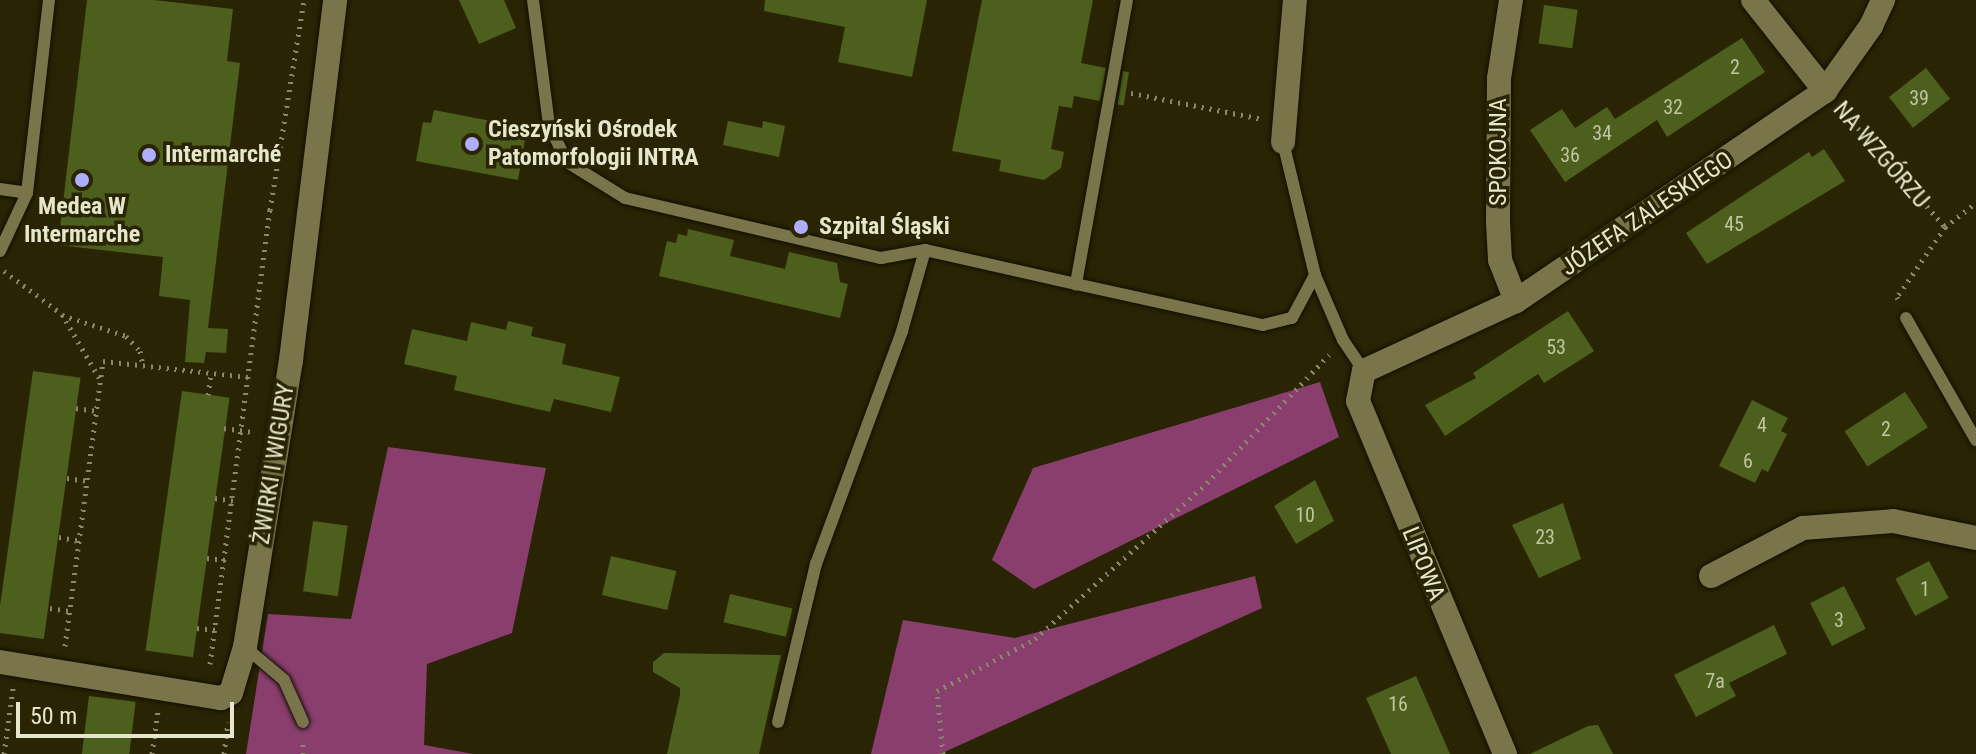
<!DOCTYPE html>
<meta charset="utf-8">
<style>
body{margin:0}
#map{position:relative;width:1976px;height:754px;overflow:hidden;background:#292504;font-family:"Roboto Condensed",sans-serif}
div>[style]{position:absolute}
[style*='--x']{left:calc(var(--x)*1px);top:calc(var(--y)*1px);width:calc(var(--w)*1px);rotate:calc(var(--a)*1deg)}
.forest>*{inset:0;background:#893e6e}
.building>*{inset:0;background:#4d5f1c;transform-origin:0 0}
.path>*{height:5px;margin-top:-2.5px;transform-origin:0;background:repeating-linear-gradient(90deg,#8a886b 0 2px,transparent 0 8px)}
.roads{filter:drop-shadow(0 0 2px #110e00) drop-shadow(0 0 2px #110e00)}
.service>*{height:12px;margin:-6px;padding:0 6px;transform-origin:6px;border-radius:6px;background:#797449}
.minor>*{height:24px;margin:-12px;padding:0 12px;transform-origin:12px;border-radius:12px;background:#797449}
.dots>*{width:22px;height:22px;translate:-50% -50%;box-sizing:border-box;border:4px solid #292504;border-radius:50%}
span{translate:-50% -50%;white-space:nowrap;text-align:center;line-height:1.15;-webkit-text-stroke:7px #292504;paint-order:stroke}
.number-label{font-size:20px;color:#c0c4a1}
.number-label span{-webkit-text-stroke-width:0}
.poi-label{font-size:24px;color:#e6e5cd;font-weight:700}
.left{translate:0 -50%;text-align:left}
.street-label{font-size:24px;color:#e6e5cd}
.scale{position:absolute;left:16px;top:702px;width:218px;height:36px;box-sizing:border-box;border:4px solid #e6e5cd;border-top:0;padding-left:10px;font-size:24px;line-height:28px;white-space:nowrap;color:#e6e5cd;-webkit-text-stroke:6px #292504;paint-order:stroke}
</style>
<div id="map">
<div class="forest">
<div style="clip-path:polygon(1320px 382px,1339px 437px,1034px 589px,992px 560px,1033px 468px)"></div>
<div style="clip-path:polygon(388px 447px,546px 468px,512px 633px,427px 664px,424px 745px,473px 754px,246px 754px,268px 614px,351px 619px)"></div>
<div style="clip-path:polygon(1255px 576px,1262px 608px,940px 754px,871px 754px,903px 620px,1015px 638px)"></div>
</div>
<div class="building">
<div style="clip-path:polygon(87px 0,154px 0,233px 9px,227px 61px,240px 63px,208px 328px,228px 329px,226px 353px,206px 352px,204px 363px,185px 362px,190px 300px,159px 296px,163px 257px,58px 245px)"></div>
<div style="clip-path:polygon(459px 0,504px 0,516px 28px,479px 44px)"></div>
<div style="clip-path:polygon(765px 0,927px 0,912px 77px,838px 62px,845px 27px,764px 11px)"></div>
<div style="clip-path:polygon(982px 0,1093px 0,1081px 63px,1106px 68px,1100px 101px,1074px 96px,1072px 108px,1059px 106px,1051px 149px,1064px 152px,1061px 168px,1044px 180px,999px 171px,1001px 160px,952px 151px)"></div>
<div style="left:1544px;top:5px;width:34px;height:39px;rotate:8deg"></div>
<div style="clip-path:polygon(1742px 38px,1765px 72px,1667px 137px,1657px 120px,1565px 182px,1530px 130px,1562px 109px,1575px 128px,1607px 107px,1615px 119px)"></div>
<div style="left:1926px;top:68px;width:39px;height:47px;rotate:52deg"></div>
<div style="left:1123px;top:71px;width:6px;height:34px;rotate:9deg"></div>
<div style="clip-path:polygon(434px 110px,527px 128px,518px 180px,416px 161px,423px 122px,431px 123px)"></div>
<div style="clip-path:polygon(728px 121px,762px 128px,763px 121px,785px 126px,779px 157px,723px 145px)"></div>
<div style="clip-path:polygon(1824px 149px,1845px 181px,1707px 264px,1686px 233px,1809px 152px,1812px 157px)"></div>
<div style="clip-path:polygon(688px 229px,734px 240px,730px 256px,785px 269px,789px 252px,837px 263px,840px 282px,848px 284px,840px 318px,659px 276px,667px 241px,676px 243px,678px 234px,687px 236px)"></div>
<div style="clip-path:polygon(1568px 311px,1594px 351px,1544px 383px,1538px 374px,1445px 436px,1425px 405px,1476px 378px,1473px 373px)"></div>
<div style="clip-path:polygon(508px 321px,533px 327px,531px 336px,566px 344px,562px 364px,620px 377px,611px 412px,554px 399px,550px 412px,454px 390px,457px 376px,404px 364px,412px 329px,467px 341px,471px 322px,506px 330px)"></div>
<div style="left:33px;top:371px;width:48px;height:264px;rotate:8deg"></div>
<div style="left:182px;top:391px;width:48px;height:262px;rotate:8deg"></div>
<div style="left:1905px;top:392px;width:42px;height:72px;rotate:57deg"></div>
<div style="clip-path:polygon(1752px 400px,1788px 418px,1781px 431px,1787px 434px,1768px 472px,1762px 469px,1755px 483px,1719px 466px)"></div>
<div style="clip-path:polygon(1315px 480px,1334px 521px,1296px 544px,1274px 506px)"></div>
<div style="clip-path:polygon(1563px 503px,1581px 559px,1539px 578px,1512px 525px)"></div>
<div style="left:313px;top:521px;width:35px;height:71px;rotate:8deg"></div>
<div style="left:611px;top:556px;width:67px;height:40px;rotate:13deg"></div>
<div style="left:1929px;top:561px;width:42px;height:38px;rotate:62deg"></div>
<div style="left:1844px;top:586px;width:48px;height:38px;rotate:63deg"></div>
<div style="left:730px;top:594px;width:64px;height:29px;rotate:13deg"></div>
<div style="clip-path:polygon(1774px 625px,1787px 654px,1729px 683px,1736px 696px,1696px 717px,1674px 675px)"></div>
<div style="clip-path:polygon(664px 653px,781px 655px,759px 754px,667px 754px,680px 695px,680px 688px,653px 672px,653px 662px)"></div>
<div style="clip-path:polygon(1416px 676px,1450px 754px,1391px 754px,1366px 698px)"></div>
<div style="left:89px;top:696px;width:47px;height:59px;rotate:7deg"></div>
<div style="clip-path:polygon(1598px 725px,1613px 754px,1530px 754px,1588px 726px)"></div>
</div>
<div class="path">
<div style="--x:1131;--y:93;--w:134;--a:11.2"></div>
<div style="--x:1842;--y:110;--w:156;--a:48.6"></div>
<div style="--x:1945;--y:227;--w:85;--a:124.4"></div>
<div style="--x:1897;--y:297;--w:4;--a:63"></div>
<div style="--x:1945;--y:227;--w:39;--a:-38"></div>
<div style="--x:4;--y:271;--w:72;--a:36.6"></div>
<div style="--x:62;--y:314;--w:78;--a:59.8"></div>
<div style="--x:62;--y:315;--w:67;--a:18.2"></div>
<div style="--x:126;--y:336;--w:21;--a:47"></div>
<div style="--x:140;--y:351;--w:14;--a:78"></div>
<div style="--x:208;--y:395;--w:22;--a:-82"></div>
<div style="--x:76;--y:408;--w:21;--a:8"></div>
<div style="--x:224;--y:428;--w:30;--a:8"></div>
<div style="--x:67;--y:478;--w:21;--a:8"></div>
<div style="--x:215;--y:498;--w:19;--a:9"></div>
<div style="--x:59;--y:537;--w:21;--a:11"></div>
<div style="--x:207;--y:558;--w:19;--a:6"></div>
<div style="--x:50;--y:608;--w:20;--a:9"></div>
<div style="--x:197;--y:628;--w:19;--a:6"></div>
<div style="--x:65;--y:646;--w:288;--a:-82.4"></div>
<div style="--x:103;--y:361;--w:147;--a:6.3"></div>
<div style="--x:210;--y:664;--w:458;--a:-82.5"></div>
<div style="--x:270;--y:210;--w:213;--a:-80.8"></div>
<div style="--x:4;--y:754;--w:67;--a:-82.2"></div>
<div style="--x:152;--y:754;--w:43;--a:-82.1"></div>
<div style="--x:224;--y:754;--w:32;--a:-83"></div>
<div style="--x:303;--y:754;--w:15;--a:-90"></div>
<div style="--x:943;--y:754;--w:63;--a:-95.4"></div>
<div style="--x:937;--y:691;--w:111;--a:-28"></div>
<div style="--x:1035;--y:639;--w:232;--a:-42.2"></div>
<div style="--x:1207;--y:483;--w:177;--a:-46.4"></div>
</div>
<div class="roads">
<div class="service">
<div style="--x:533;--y:0;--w:126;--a:82.7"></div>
<div style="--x:549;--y:125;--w:41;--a:64.1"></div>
<div style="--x:567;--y:162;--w:68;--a:31.8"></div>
<div style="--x:625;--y:198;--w:263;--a:13.2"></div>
<div style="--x:881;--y:258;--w:45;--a:-10.3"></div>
<div style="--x:925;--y:250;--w:155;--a:12.7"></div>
<div style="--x:1127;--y:0;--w:289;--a:100.2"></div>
<div style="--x:1076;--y:284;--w:191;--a:12.4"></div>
<div style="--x:1263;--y:325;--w:30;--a:-14"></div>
<div style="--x:1292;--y:318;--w:49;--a:-61.9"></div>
<div style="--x:1283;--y:142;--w:137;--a:76.5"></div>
<div style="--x:1315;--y:275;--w:71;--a:66.7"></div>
<div style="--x:1343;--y:340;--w:37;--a:56"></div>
<div style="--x:0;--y:189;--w:27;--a:8"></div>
<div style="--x:27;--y:193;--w:194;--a:-83.5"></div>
<div style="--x:0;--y:251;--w:64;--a:-65"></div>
<div style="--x:1906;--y:318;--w:141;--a:60.2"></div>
<div style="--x:245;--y:647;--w:51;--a:40.2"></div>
<div style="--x:284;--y:680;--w:46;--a:65.7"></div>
<div style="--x:778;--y:722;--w:163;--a:-76.5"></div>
<div style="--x:816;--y:564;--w:248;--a:-69.7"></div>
<div style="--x:902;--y:331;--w:84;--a:-74.1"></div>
</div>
<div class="minor">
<div style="--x:1511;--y:0;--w:79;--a:98.7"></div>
<div style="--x:1499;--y:78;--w:144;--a:90.4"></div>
<div style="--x:1498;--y:222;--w:38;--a:87"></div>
<div style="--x:1500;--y:260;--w:44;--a:68.7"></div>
<div style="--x:1753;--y:0;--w:116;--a:51.6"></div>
<div style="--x:1283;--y:142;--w:143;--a:-85.2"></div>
<div style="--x:1711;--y:576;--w:104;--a:-27.6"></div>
<div style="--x:1803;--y:528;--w:90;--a:-4.4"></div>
<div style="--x:1893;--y:521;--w:85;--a:11.6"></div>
<div style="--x:0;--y:662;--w:224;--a:9.3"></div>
<div style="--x:221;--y:698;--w:11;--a:-27"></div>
<div style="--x:231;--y:693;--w:48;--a:-73.1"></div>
<div style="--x:245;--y:647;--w:291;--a:-80.9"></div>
<div style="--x:291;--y:360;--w:363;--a:-83"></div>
<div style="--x:1505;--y:754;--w:382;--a:-112.6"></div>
<div style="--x:1358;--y:401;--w:31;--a:-79"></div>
<div style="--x:1364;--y:371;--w:167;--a:-24.7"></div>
<div style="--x:1516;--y:301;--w:374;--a:-34.2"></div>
<div style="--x:1825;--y:91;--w:80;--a:-54.7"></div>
<div style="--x:1871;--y:26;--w:29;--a:-65"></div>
</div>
</div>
<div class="dots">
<div style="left:472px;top:144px;background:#aeaefb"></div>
<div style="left:149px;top:155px;background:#aeaefb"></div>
<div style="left:82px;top:180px;background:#aeaefb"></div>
<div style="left:801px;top:227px;background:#aeaefb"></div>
</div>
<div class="number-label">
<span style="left:1735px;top:67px">2</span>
<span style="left:1919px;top:98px">39</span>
<span style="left:1673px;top:107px">32</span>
<span style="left:1602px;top:133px">34</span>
<span style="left:1570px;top:155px">36</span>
<span style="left:1734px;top:224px">45</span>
<span style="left:1556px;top:347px">53</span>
<span style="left:1762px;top:425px">4</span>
<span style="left:1886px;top:429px">2</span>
<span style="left:1748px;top:461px">6</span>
<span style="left:1305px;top:515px">10</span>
<span style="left:1545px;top:537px">23</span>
<span style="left:1925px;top:589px">1</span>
<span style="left:1839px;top:620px">3</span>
<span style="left:1715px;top:681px">7a</span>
<span style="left:1398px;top:704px">16</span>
</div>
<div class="poi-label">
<span class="left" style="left:488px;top:144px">Cieszyński Ośrodek<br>Patomorfologii INTRA</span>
<span class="left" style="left:165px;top:155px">Intermarché</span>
<span style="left:82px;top:221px">Medea W<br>Intermarche</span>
<span class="left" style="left:819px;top:227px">Szpital Śląski</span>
</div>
<div class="street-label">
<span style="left:1499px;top:152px;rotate:-90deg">SPOKOJNA</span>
<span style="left:1881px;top:155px;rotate:49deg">NA WZGÓRZU</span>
<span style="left:1647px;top:214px;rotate:-34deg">JÓZEFA ZALESKIEGO</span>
<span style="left:274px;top:464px;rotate:-81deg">ŻWIRKI I WIGURY</span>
<span style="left:1423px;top:564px;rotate:68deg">LIPOWA</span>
</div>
<div class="scale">50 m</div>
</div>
